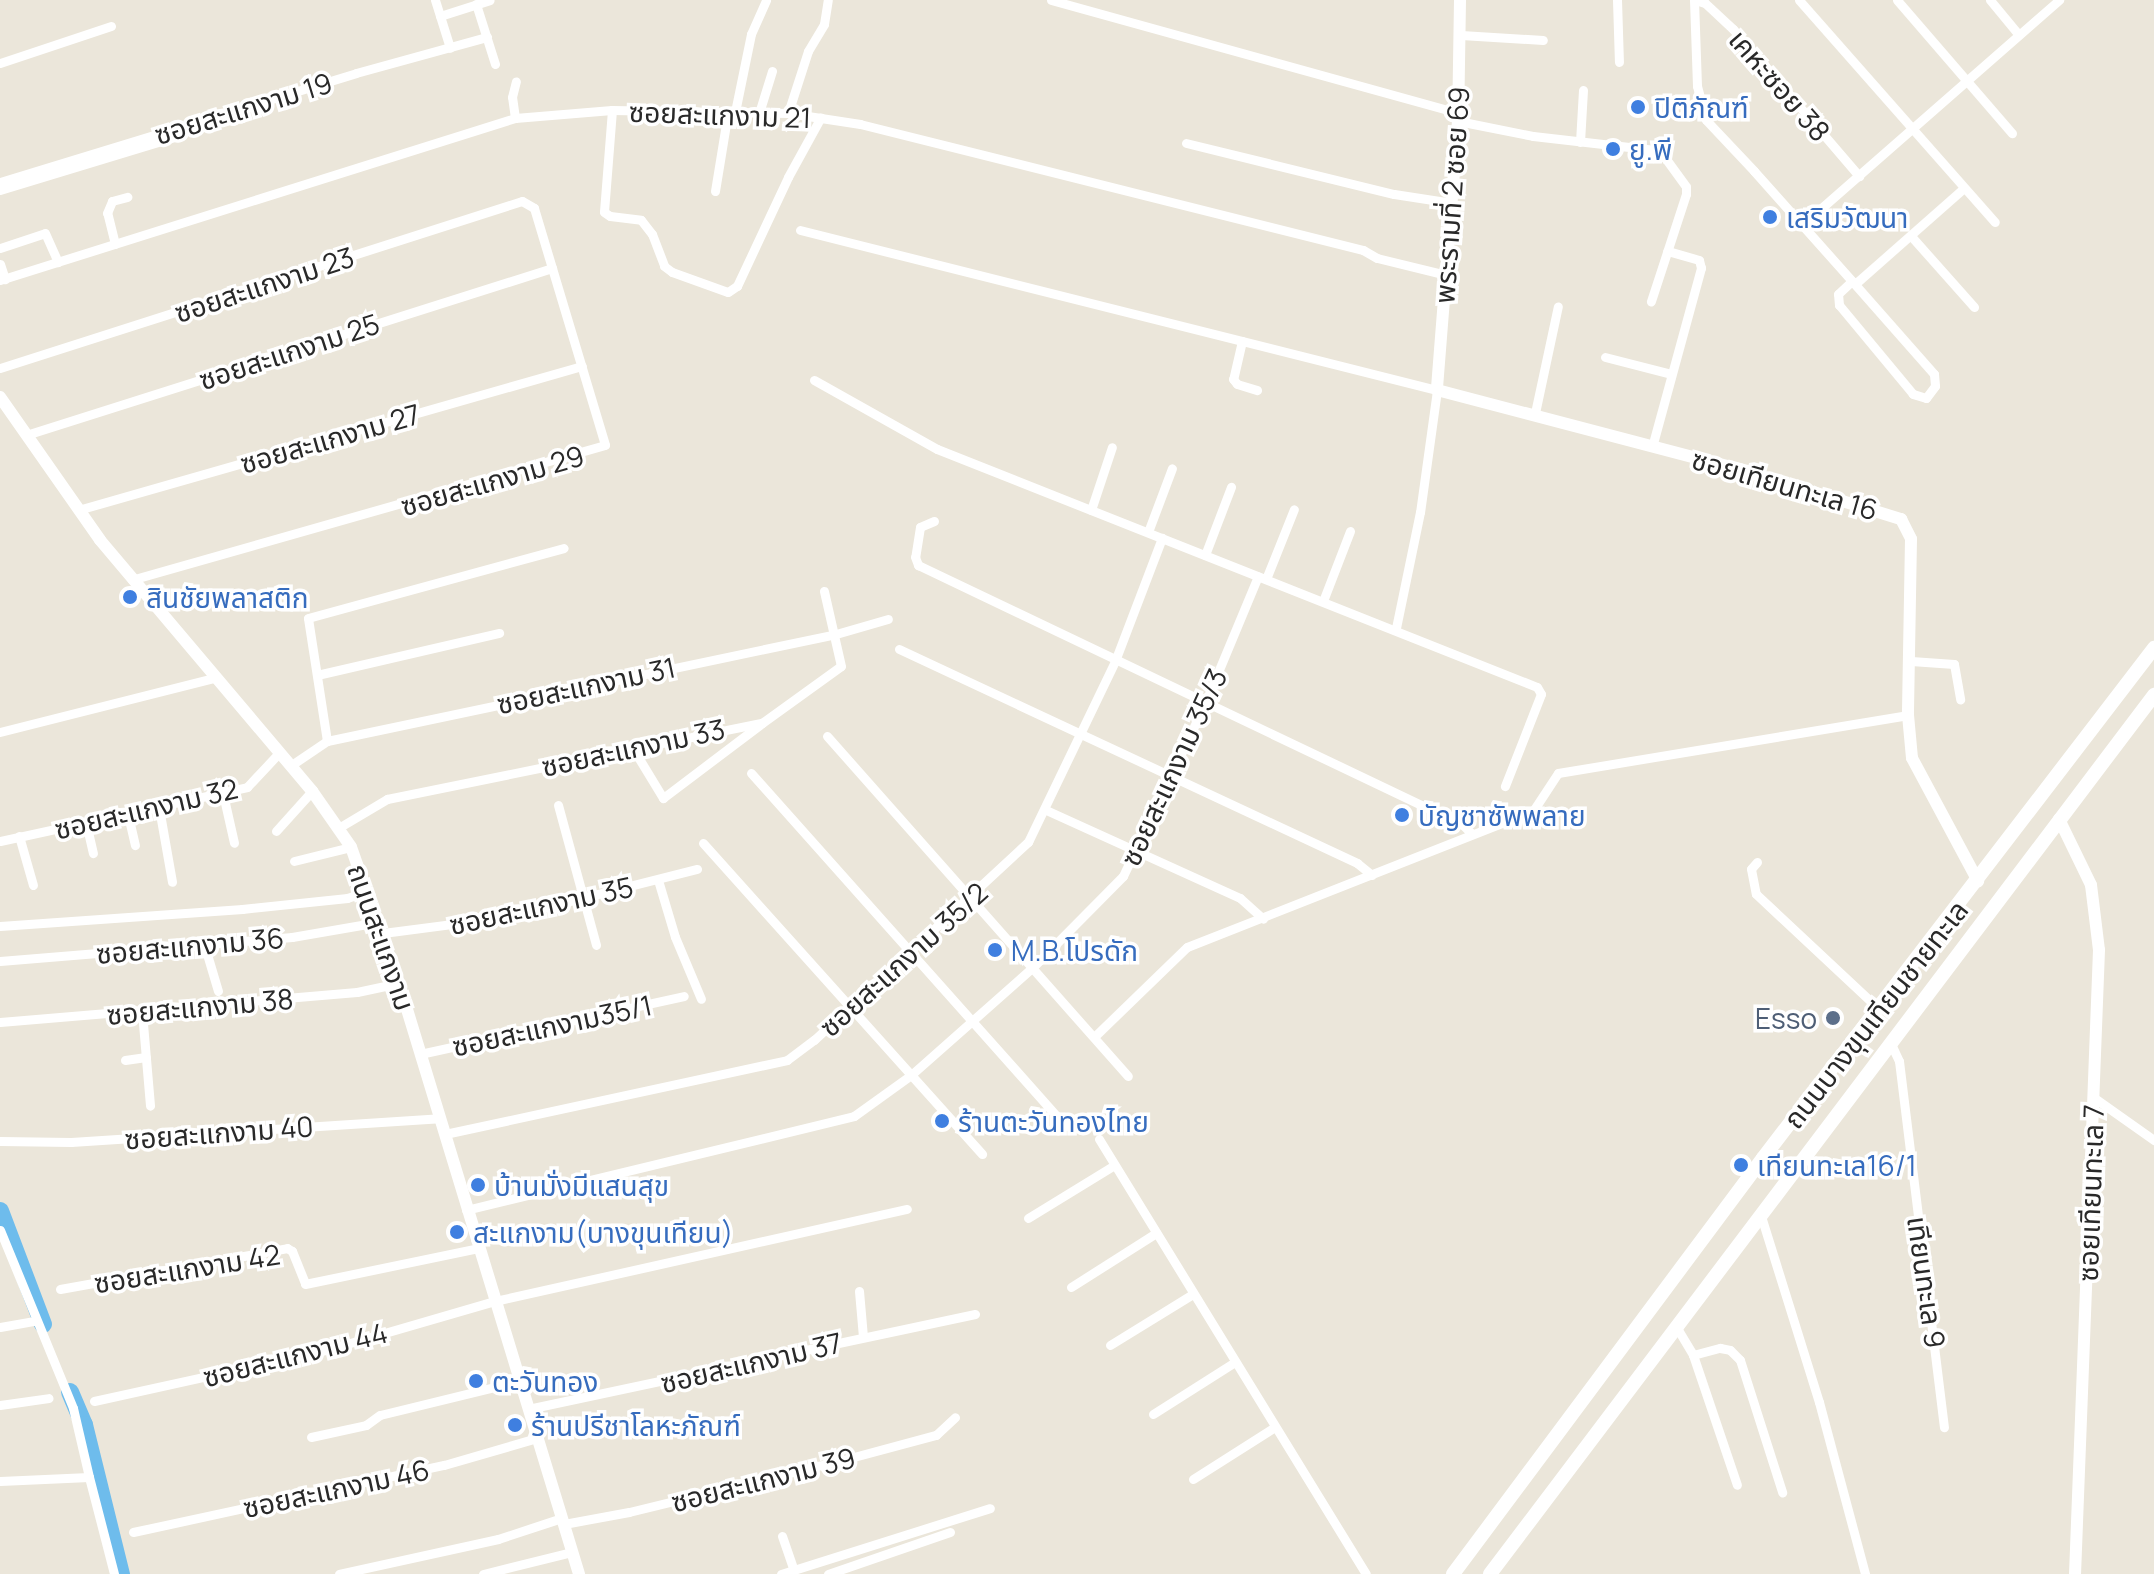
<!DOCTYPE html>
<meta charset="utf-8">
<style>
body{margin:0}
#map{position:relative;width:2154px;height:1574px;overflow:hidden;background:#ebe6da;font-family:Manrope,"Noto Sans Thai",sans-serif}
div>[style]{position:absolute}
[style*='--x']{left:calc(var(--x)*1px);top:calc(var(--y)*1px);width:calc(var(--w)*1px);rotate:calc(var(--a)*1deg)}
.river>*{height:18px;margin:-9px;padding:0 9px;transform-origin:9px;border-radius:9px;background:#6ebcec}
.minor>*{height:9px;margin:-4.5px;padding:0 4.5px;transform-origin:4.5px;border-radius:4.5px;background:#fff}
.tertiary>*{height:12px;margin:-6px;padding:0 6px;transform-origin:6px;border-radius:6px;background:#fff}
.secondary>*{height:14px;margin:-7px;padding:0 7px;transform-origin:7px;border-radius:7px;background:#fff}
.dots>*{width:22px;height:22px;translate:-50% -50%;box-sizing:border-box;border:4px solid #fff;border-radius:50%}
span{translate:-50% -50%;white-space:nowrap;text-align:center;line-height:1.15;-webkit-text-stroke:7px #fff;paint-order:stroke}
.street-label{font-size:28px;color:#292929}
.shop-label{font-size:28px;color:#366cbe}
.left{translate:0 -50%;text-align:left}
.service-label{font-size:28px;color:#4e5e75}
.right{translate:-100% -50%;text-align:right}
</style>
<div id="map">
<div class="river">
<div style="--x:0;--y:1211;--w:121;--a:69.2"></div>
<div style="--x:70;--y:1392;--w:36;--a:67"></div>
<div style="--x:84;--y:1425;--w:154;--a:76.1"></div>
</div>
<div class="minor">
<div style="--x:435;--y:0;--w:50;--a:72.6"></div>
<div style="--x:1051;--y:0;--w:422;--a:15.5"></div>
<div style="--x:1617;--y:0;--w:62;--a:88.2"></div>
<div style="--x:1694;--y:0;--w:86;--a:88"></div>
<div style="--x:1697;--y:86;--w:35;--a:75"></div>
<div style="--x:1706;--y:120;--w:70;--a:46.7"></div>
<div style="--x:1754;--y:171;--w:147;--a:48.3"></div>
<div style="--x:1852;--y:281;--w:124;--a:48.6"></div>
<div style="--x:1934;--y:374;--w:12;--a:85"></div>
<div style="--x:1935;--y:386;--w:15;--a:127"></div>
<div style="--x:1926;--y:398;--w:14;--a:-163"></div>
<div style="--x:1913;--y:394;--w:116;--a:-129.7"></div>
<div style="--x:1839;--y:305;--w:11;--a:-95"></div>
<div style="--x:1838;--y:294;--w:19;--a:-43"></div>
<div style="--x:1695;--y:0;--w:10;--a:17"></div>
<div style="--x:1705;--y:3;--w:38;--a:43"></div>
<div style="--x:1733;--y:29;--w:194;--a:49.4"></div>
<div style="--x:1799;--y:0;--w:296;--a:48.6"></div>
<div style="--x:1897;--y:0;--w:176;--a:49.2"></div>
<div style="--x:1990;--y:0;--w:45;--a:50.4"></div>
<div style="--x:476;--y:4;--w:63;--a:72.4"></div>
<div style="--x:440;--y:16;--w:52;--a:-17.7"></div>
<div style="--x:1461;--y:35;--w:82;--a:3.5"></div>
<div style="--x:0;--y:63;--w:117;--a:-18.4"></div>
<div style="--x:612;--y:110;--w:102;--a:94.5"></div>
<div style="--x:604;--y:212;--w:7;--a:34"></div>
<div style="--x:610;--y:216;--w:31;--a:7"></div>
<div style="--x:641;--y:220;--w:18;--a:52"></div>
<div style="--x:652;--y:234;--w:34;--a:69"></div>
<div style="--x:664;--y:266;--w:10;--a:37"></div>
<div style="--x:672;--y:272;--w:59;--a:19.7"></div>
<div style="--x:728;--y:292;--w:11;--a:-34"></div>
<div style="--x:737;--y:286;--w:120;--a:-64.9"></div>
<div style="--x:788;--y:177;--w:68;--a:-61.2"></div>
<div style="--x:735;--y:112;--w:80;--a:-78.4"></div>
<div style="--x:751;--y:34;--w:37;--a:-66"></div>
<div style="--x:759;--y:113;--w:44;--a:-72.8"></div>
<div style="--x:788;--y:113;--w:65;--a:-72.1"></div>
<div style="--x:808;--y:51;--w:31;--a:-59"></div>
<div style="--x:824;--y:24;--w:24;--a:-81"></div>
<div style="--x:515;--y:118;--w:21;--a:-98"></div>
<div style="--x:512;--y:97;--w:16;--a:-76"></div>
<div style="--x:1458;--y:121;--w:76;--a:11.3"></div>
<div style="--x:1533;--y:136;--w:123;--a:6.5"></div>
<div style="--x:1655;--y:150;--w:14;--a:39"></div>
<div style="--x:1666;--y:159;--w:34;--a:54"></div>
<div style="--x:1686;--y:187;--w:7;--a:90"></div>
<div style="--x:1686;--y:194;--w:113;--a:108.1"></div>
<div style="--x:1580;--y:142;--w:52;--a:-86.7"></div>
<div style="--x:1186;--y:143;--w:214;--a:13.8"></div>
<div style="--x:1394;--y:194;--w:59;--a:8.8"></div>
<div style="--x:0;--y:182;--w:372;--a:-17"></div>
<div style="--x:356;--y:73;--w:136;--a:-15.4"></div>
<div style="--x:0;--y:190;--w:186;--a:-16.9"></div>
<div style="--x:715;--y:191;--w:80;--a:-80.7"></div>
<div style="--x:1802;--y:225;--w:342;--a:-41.2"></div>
<div style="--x:800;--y:230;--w:657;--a:14.1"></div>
<div style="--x:1437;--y:390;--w:123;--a:97.9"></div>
<div style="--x:1420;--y:512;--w:118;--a:101.7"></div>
<div style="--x:1911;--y:236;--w:95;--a:48.4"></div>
<div style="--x:115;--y:244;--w:32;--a:-104"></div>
<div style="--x:107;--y:213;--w:13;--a:-67"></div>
<div style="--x:112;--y:201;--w:16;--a:-15"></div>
<div style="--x:0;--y:248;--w:47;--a:-18.4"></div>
<div style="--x:45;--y:233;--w:32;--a:66"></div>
<div style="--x:0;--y:264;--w:16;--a:72"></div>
<div style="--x:0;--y:280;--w:540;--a:-17.46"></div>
<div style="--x:515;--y:118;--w:97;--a:-4.7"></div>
<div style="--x:612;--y:110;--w:176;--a:1"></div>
<div style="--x:788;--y:113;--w:73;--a:8.7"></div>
<div style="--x:860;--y:124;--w:519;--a:14.06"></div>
<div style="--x:1363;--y:250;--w:16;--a:30"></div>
<div style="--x:1377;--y:258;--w:71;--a:13.8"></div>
<div style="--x:1855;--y:284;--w:145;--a:-41.4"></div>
<div style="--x:1242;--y:341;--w:39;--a:103"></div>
<div style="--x:1233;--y:379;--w:6;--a:51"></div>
<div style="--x:1237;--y:384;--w:21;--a:17"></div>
<div style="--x:1605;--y:357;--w:68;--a:14.4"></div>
<div style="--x:0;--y:368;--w:548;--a:-17.74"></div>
<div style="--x:522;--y:201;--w:14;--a:30"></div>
<div style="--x:534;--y:208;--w:247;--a:73.3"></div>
<div style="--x:605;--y:445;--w:492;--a:164.1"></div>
<div style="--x:814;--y:380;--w:141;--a:29.3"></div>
<div style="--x:937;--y:449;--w:645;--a:21.64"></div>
<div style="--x:1537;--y:687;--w:8;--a:60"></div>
<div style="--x:1541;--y:694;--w:99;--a:111.4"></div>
<div style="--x:1535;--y:413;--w:109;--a:-77.9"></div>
<div style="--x:26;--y:435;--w:552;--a:-17.61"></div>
<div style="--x:1652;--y:447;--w:186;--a:-74.7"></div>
<div style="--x:1701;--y:268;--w:8;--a:-104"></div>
<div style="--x:1699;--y:260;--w:33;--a:-164"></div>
<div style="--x:78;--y:510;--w:524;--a:-15.95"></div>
<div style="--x:1091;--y:510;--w:66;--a:-71.6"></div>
<div style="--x:934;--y:521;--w:15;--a:157"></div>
<div style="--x:920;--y:527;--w:30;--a:99"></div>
<div style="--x:915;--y:557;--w:9;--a:69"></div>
<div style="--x:918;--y:565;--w:604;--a:25.5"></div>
<div style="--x:1463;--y:825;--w:11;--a:45"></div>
<div style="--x:1148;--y:532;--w:68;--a:-69.4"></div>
<div style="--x:1205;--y:555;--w:73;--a:-69.1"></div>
<div style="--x:1266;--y:579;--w:75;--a:-68.2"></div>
<div style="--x:1323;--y:601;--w:75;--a:-68.9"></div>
<div style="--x:899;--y:649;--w:506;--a:25.04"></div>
<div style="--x:1357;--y:863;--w:19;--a:39"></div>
<div style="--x:1911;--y:661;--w:43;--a:4"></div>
<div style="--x:1954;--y:664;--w:36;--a:80"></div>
<div style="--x:317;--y:675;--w:187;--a:-13"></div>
<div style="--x:0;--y:732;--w:221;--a:-14.2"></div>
<div style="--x:827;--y:736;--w:454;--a:48.5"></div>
<div style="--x:327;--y:741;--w:124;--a:-98.8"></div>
<div style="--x:308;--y:618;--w:265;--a:-15.3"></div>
<div style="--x:632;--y:747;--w:60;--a:58.7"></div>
<div style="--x:663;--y:798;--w:124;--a:-37.1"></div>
<div style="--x:290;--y:766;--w:45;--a:-34"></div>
<div style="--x:327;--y:741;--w:520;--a:-11.87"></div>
<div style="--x:836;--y:634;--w:54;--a:-16.1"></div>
<div style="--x:751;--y:773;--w:473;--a:48.3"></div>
<div style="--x:223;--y:794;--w:50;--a:77.3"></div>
<div style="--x:558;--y:805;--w:145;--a:74.8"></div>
<div style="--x:159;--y:808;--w:75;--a:80"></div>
<div style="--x:1046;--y:810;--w:213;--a:24.4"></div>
<div style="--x:1240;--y:898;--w:31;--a:42"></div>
<div style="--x:128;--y:815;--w:31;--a:77"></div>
<div style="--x:86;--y:823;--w:31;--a:77"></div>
<div style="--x:340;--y:827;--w:55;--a:-30.8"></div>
<div style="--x:387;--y:799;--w:383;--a:-11.5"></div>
<div style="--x:762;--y:723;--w:97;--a:-35.8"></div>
<div style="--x:841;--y:666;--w:77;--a:-102.8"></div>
<div style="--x:276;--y:831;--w:54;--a:-48"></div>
<div style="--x:19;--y:836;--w:51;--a:74.1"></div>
<div style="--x:0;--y:841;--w:253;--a:-12.3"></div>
<div style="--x:247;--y:787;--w:45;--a:-46.8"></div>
<div style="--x:703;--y:843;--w:418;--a:48.1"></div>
<div style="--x:294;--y:861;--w:59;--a:-13.8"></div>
<div style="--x:1757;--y:862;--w:9;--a:131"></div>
<div style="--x:1751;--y:869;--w:25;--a:79"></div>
<div style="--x:1756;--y:894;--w:168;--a:43.1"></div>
<div style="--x:658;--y:880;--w:59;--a:73.4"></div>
<div style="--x:675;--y:937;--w:67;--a:67.2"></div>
<div style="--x:0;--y:926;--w:243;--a:-4"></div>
<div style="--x:242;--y:909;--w:106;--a:-6"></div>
<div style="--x:347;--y:898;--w:22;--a:-18"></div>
<div style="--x:383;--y:933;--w:125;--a:-7.4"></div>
<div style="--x:507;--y:917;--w:196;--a:-14.2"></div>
<div style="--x:204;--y:944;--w:49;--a:73.4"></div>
<div style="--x:0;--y:961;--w:293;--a:-4.7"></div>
<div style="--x:292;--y:937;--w:88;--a:-9.8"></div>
<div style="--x:142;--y:1012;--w:94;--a:85.1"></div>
<div style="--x:0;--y:1022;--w:358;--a:-4.8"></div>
<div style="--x:357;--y:992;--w:43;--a:-12.1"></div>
<div style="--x:1094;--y:1037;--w:129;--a:-44.1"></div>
<div style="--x:1187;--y:947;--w:372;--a:-21.5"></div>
<div style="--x:1533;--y:811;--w:45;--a:-56.7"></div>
<div style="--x:1558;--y:773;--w:355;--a:-9.4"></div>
<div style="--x:1891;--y:1044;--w:19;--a:65"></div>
<div style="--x:1899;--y:1061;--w:369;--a:83"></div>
<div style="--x:420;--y:1054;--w:270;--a:-12.4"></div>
<div style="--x:125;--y:1060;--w:21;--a:-8"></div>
<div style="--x:2093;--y:1097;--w:75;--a:35.2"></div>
<div style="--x:445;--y:1134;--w:350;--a:-12.2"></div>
<div style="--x:787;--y:1060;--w:34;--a:-37"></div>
<div style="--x:814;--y:1040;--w:292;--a:-42.8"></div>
<div style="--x:1028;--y:842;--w:201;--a:-64.3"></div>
<div style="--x:1115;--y:661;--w:132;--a:-69.1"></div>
<div style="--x:1099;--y:1139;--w:510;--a:58.46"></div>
<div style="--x:0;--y:1141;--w:71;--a:0.8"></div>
<div style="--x:71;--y:1142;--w:369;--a:-3.7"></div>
<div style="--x:466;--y:1210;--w:399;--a:-13.6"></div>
<div style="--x:854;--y:1116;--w:70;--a:-35.7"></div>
<div style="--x:911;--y:1075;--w:163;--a:-41.5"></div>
<div style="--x:1033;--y:967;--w:128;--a:-45.3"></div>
<div style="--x:1123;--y:876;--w:194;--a:-64.6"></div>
<div style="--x:1206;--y:701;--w:135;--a:-67.4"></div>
<div style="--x:1761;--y:1216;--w:195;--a:72.7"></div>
<div style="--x:1819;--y:1402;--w:178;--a:75"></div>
<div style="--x:1028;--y:1218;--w:100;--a:-31.5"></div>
<div style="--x:0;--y:1230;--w:192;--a:67.7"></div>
<div style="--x:73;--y:1408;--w:71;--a:76.9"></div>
<div style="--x:89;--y:1477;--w:89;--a:177.4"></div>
<div style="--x:1071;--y:1287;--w:101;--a:-32.4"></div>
<div style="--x:60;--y:1289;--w:231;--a:-10.2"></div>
<div style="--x:287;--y:1248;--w:6;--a:31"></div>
<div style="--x:292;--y:1251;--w:35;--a:68"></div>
<div style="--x:305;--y:1284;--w:178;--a:-11.7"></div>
<div style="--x:859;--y:1291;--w:46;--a:85"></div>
<div style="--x:0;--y:1327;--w:35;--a:-10"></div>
<div style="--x:1677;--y:1328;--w:31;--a:59"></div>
<div style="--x:1693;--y:1355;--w:137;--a:71.3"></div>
<div style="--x:1110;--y:1345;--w:97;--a:-31.6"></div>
<div style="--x:1693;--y:1355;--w:28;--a:-15"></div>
<div style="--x:1720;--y:1348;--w:10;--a:11"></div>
<div style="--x:1730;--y:1350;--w:14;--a:45"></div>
<div style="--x:1740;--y:1360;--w:139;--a:72.3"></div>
<div style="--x:94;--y:1401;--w:238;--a:-12.4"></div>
<div style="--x:326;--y:1350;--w:176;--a:-16.2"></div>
<div style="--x:495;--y:1301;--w:422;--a:-12.6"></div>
<div style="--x:0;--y:1405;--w:49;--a:-8.1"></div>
<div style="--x:528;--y:1409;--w:457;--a:-12"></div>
<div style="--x:1153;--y:1414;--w:97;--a:-32.4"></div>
<div style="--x:311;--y:1437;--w:56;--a:-12.3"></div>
<div style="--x:366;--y:1425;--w:17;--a:-36"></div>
<div style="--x:380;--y:1415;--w:143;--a:-13.7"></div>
<div style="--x:89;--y:1477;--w:100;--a:75.5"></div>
<div style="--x:1193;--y:1479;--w:97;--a:-32.4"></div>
<div style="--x:564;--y:1524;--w:66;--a:-10.5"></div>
<div style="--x:629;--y:1512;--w:228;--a:-13.7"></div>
<div style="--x:850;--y:1458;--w:89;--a:-15"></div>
<div style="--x:936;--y:1435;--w:26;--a:-43"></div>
<div style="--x:133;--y:1532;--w:318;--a:-12.2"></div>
<div style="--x:444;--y:1465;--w:97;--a:-16.2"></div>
<div style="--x:782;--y:1536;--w:36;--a:71"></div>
<div style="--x:339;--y:1574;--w:163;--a:-12.4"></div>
<div style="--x:498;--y:1539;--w:67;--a:-18.2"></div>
<div style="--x:483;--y:1574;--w:92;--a:-13.9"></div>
<div style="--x:781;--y:1574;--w:219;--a:-17.5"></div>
<div style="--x:828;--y:1574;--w:129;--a:-19"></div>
</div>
<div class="tertiary">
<div style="--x:1460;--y:0;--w:121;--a:90.9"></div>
<div style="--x:1458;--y:121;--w:270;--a:94.5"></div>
<div style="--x:1437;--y:390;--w:308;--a:14.7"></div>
<div style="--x:1735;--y:468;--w:174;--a:17.1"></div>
<div style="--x:1901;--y:519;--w:22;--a:63"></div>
<div style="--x:1911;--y:539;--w:176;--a:91"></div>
<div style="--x:1908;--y:715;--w:43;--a:84.7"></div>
<div style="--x:1912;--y:758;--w:140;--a:61.8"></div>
<div style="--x:0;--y:397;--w:174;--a:55"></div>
<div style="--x:100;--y:540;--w:329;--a:49.8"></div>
<div style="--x:312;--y:791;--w:68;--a:55.1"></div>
<div style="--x:351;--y:847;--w:144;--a:70.6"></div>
<div style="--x:399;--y:983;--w:618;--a:73.06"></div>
<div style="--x:2059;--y:819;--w:73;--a:64.1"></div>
<div style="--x:2091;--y:885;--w:65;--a:83"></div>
<div style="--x:2099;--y:950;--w:624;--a:92.2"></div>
</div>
<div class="secondary">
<div style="--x:1453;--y:1574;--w:519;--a:-53.31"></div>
<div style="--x:1763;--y:1158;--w:643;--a:-52.52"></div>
<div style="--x:1490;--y:1574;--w:1102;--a:-52.93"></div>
</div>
<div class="dots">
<div style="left:1638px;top:107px;background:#3f7fe0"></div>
<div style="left:1613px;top:149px;background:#3f7fe0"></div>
<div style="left:1770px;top:217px;background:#3f7fe0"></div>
<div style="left:130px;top:597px;background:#3f7fe0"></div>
<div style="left:1402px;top:815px;background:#3f7fe0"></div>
<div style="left:995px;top:950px;background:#3f7fe0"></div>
<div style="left:1833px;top:1018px;background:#5c6f8a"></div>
<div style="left:942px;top:1121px;background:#3f7fe0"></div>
<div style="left:1741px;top:1165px;background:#3f7fe0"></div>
<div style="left:478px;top:1185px;background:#3f7fe0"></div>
<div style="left:457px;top:1232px;background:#3f7fe0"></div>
<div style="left:476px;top:1381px;background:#3f7fe0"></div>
<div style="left:515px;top:1425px;background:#3f7fe0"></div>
</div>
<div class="street-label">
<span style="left:1780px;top:85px;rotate:49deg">เคหะซอย 38</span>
<span style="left:243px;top:108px;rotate:-17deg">ซอยสะแกงาม 19</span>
<span style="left:720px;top:114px;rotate:2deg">ซอยสะแกงาม 21</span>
<span style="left:1451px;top:195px;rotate:-86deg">พระรามที่ 2 ซอย 69</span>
<span style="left:264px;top:284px;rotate:-18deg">ซอยสะแกงาม 23</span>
<span style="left:289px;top:351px;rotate:-18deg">ซอยสะแกงาม 25</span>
<span style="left:330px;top:438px;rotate:-16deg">ซอยสะแกงาม 27</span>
<span style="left:492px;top:480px;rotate:-16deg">ซอยสะแกงาม 29</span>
<span style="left:1785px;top:484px;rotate:16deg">ซอยเทียนทะเล 16</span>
<span style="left:586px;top:685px;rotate:-12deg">ซอยสะแกงาม 31</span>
<span style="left:633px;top:747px;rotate:-12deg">ซอยสะแกงาม 33</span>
<span style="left:1173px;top:767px;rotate:-65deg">ซอยสะแกงาม 35/3</span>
<span style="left:146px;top:808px;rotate:-13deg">ซอยสะแกงาม 32</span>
<span style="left:541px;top:905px;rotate:-12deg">ซอยสะแกงาม 35</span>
<span style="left:382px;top:937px;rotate:71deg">ถนนสะแกงาม</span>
<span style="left:190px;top:945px;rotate:-5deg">ซอยสะแกงาม 36</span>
<span style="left:903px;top:959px;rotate:-42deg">ซอยสะแกงาม 35/2</span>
<span style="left:200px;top:1006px;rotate:-5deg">ซอยสะแกงาม 38</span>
<span style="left:1875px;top:1014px;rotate:-52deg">ถนนบางขุนเทียนชายทะเล</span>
<span style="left:552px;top:1025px;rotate:-12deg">ซอยสะแกงาม35/1</span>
<span style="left:219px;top:1132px;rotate:-4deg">ซอยสะแกงาม 40</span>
<span style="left:2090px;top:1193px;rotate:-88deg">ซอยเทียนทะเล 7</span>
<span style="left:187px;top:1268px;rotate:-9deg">ซอยสะแกงาม 42</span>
<span style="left:1927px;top:1282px;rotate:82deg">เทียนทะเล 9</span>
<span style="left:295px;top:1354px;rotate:-14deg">ซอยสะแกงาม 44</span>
<span style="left:751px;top:1362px;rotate:-13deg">ซอยสะแกงาม 37</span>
<span style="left:763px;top:1479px;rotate:-14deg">ซอยสะแกงาม 39</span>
<span style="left:336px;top:1488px;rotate:-12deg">ซอยสะแกงาม 46</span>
</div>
<div class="shop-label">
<span class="left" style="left:1654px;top:107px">ปิติภัณฑ์</span>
<span class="left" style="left:1629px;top:149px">ยู.พี</span>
<span class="left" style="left:1786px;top:217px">เสริมวัฒนา</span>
<span class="left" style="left:146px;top:597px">สินชัยพลาสติก</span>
<span class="left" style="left:1418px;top:815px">บัญชาซัพพลาย</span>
<span class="left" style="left:1011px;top:950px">M.B.โปรดัก</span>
<span class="left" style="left:958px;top:1121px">ร้านตะวันทองไทย</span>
<span class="left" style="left:1757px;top:1165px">เทียนทะเล16/1</span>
<span class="left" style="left:494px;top:1185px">บ้านมั่งมีแสนสุข</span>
<span class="left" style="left:473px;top:1232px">สะแกงาม(บางขุนเทียน)</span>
<span class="left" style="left:492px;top:1381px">ตะวันทอง</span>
<span class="left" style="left:531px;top:1425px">ร้านปรีชาโลหะภัณฑ์</span>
</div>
<div class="service-label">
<span class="right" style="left:1817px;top:1018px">Esso</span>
</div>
</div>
